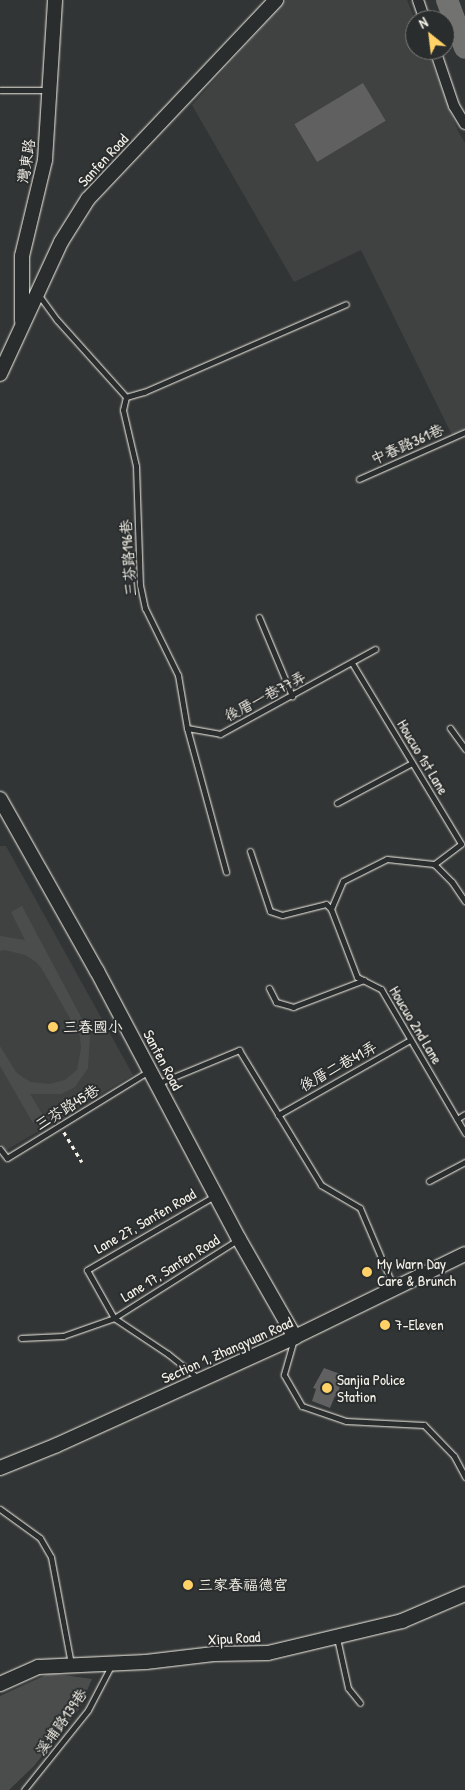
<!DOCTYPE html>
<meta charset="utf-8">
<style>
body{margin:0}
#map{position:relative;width:465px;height:1790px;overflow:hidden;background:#323535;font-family:"Patrick Hand","LXGW WenKai TC",sans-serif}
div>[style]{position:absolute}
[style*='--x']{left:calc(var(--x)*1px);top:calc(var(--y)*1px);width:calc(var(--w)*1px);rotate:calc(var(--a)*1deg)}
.built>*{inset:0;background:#404242}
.green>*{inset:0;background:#4b4d4c}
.river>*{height:22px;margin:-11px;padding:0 11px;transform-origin:11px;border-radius:11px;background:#727370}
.building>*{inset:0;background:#5f605f;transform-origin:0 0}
.path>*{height:2.5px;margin-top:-1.25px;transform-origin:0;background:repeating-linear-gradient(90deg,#f4f1e8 0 4px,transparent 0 8px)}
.roads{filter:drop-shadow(0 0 1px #f4f1e8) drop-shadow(0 0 1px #f4f1e8)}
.lane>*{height:5px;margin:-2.5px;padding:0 2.5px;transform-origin:2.5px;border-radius:2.5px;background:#2a2d2e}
.street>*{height:10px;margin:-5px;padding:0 5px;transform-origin:5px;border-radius:5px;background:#2a2d2e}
.secondary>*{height:14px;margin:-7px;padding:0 7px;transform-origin:7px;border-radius:7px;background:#2a2d2e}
.dots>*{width:14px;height:14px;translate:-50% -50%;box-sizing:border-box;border:2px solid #2a2d2e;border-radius:50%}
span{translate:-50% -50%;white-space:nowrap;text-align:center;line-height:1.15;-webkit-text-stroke:4px #2a2d2e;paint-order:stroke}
.street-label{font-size:15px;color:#f4f1e8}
.poi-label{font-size:15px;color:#f4f1e8}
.left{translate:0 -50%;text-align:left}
.north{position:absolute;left:405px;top:10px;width:50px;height:50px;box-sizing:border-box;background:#2a2d2e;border:1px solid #7b7b78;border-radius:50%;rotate:331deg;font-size:14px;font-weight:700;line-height:20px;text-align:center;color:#f4f1e8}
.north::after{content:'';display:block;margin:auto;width:18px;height:22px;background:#ffd166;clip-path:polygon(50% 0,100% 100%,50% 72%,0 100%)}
</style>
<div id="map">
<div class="built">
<div style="clip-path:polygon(286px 0,407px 0,415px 20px,415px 50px,427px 50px,458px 131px,465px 143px,465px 432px,453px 437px,361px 250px,294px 282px,192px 105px)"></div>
<div style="clip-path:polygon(0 846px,6px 846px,133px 1075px,5px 1151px,0 1143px)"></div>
</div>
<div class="green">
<div style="clip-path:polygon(22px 906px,90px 1034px,88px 1068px,75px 1087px,61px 1094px,30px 1094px,44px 1117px,33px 1123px,0 1066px,0 1046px,16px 1072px,24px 1078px,31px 1082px,49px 1084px,65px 1080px,77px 1070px,81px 1048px,80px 1036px,42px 969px,36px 962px,25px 955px,5px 950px,0 951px,0 936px,25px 940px,11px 912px)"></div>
<div style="clip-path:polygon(50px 1673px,92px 1679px,79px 1709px,34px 1766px,9px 1790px,0 1790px,0 1696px)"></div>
</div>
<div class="river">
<div style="--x:447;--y:0;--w:51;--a:69.4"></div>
</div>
<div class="building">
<div style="left:363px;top:83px;width:44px;height:80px;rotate:59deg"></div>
<div style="clip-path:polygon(324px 1368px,343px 1375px,337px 1397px,335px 1396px,330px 1408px,312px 1401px,316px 1389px,313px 1388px)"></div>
</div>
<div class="path">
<div style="--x:64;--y:1132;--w:35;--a:59"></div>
</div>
<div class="roads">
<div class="lane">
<div style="--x:0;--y:90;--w:47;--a:0"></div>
<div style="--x:38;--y:294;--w:32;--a:54"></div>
<div style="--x:57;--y:320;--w:103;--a:48.1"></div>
<div style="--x:126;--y:397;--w:13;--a:103"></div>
<div style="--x:123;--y:410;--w:57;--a:76.9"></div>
<div style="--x:136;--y:466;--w:119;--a:88.1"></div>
<div style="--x:140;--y:585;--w:24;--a:78"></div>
<div style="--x:145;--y:608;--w:75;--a:63.8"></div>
<div style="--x:178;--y:675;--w:54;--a:80.4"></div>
<div style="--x:187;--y:728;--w:149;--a:74.8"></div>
<div style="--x:126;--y:397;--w:19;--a:-16"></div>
<div style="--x:144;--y:392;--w:220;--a:-23.5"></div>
<div style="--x:359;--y:479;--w:116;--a:-23.9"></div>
<div style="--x:259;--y:617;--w:86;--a:67.3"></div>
<div style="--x:352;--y:663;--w:211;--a:58.9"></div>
<div style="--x:461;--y:844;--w:34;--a:143"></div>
<div style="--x:434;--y:864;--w:25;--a:45"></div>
<div style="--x:452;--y:882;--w:23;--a:56"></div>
<div style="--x:187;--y:728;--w:34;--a:10"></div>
<div style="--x:220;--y:734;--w:177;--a:-28.7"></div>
<div style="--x:450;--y:728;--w:26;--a:54"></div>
<div style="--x:337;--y:803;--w:85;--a:-28.1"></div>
<div style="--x:250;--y:851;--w:63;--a:71.6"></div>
<div style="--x:270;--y:911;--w:13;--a:18"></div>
<div style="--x:282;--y:915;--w:45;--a:-14"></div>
<div style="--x:326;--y:904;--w:7;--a:45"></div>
<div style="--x:331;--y:909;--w:73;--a:69.1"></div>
<div style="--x:357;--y:977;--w:27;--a:27"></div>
<div style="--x:381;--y:989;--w:167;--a:59.7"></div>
<div style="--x:331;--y:909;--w:30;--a:-67"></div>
<div style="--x:343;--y:881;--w:49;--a:-26.6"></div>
<div style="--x:387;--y:859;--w:47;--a:6.1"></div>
<div style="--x:269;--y:988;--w:16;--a:63"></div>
<div style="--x:276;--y:1002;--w:18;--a:16"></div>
<div style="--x:293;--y:1007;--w:76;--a:-20.8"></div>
<div style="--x:159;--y:1083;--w:87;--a:-22.4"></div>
<div style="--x:239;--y:1050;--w:158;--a:58.7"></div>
<div style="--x:321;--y:1185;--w:45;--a:30.5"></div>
<div style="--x:360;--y:1208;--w:87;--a:67"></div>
<div style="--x:278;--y:1115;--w:152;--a:-29.6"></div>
<div style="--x:457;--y:1119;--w:9;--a:-32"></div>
<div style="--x:0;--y:1149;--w:11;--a:52"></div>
<div style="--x:7;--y:1158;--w:167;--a:-31.5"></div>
<div style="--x:429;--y:1181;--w:41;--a:-27.8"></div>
<div style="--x:21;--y:1338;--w:42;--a:-2.7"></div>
<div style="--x:63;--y:1336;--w:54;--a:-19.4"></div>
<div style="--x:114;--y:1318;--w:148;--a:-32.3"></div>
<div style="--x:294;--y:1339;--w:37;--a:106"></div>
<div style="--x:284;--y:1375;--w:36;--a:60"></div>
<div style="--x:302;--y:1406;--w:46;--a:18.8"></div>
<div style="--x:346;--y:1421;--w:78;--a:2.9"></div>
<div style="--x:424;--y:1425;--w:43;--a:45.9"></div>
<div style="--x:454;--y:1456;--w:24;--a:62"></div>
<div style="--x:199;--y:1379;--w:40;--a:-141"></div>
<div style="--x:168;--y:1354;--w:65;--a:-146.3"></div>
<div style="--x:114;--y:1318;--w:55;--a:-119.4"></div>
<div style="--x:87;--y:1270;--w:149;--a:-30.2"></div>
<div style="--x:0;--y:1509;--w:49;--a:35.9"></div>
<div style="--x:40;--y:1538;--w:22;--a:60"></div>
<div style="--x:51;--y:1557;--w:109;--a:79.4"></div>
<div style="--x:337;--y:1638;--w:51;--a:77.6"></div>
<div style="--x:348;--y:1688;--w:19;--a:51"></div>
<div style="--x:24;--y:1790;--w:102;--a:-51.3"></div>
<div style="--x:88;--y:1710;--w:50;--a:-62.4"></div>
</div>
<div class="street">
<div style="--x:418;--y:0;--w:21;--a:71"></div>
<div style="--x:435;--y:50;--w:59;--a:71.3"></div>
<div style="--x:454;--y:106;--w:21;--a:59"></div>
</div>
<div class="secondary">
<div style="--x:22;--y:321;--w:65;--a:-90"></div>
<div style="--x:22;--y:256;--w:99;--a:-76.5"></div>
<div style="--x:45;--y:160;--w:160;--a:-86.4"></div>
<div style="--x:0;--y:374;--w:145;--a:-65.2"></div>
<div style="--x:61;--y:242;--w:51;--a:-57.9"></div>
<div style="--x:88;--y:199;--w:274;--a:-46.6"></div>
<div style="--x:0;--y:799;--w:197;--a:60.6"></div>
<div style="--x:97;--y:971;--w:303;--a:62.1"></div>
<div style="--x:239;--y:1239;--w:113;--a:60.3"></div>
<div style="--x:0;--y:1468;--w:61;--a:-22"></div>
<div style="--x:57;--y:1445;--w:261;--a:-24.4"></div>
<div style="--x:295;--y:1337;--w:189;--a:-26"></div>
<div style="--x:0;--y:1684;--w:42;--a:-24.1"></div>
<div style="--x:38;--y:1667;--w:108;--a:-2.7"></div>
<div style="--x:146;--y:1662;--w:68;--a:-6.7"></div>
<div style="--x:214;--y:1654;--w:54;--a:-1.1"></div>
<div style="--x:268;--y:1653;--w:138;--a:-13.4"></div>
<div style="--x:402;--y:1621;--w:69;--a:-23.2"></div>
</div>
</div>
<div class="dots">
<div style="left:53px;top:1027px;background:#ffd166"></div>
<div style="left:367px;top:1272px;background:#ffd166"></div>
<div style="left:385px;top:1325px;background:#ffd166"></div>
<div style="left:327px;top:1388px;background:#ffd166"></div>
<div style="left:188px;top:1585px;background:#ffd166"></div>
</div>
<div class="street-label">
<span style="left:103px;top:160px;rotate:-47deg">Sanfen Road</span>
<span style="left:26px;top:161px;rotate:-81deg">灣東路</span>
<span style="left:407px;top:444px;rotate:-24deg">中春路361巷</span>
<span style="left:128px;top:558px;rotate:-94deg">三芬路196巷</span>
<span style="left:265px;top:696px;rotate:-28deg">後厝一巷77弄</span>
<span style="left:423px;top:757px;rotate:59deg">Houcuo 1st Lane</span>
<span style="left:416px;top:1025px;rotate:59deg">Houcuo 2nd Lane</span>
<span style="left:163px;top:1060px;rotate:62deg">Sanfen Road</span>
<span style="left:338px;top:1066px;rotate:-29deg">後厝二巷41弄</span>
<span style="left:67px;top:1107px;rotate:-32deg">三芬路45巷</span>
<span style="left:145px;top:1221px;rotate:-30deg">Lane 27, Sanfen Road</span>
<span style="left:170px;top:1268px;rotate:-32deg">Lane 17, Sanfen Road</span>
<span style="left:227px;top:1350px;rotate:-24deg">Section 1, Zhangyuan Road</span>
<span style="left:234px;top:1638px;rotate:-3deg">Xipu Road</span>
<span style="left:61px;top:1722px;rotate:-55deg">溪埔路139巷</span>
</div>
<div class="poi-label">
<span class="left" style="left:63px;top:1027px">三春國小</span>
<span class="left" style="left:377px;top:1272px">My Warn Day<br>Care &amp; Brunch</span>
<span class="left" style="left:395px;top:1325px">7-Eleven</span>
<span class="left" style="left:337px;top:1388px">Sanjia Police<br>Station</span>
<span class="left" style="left:198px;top:1585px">三家春福德宮</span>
</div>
<div class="north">N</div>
</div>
